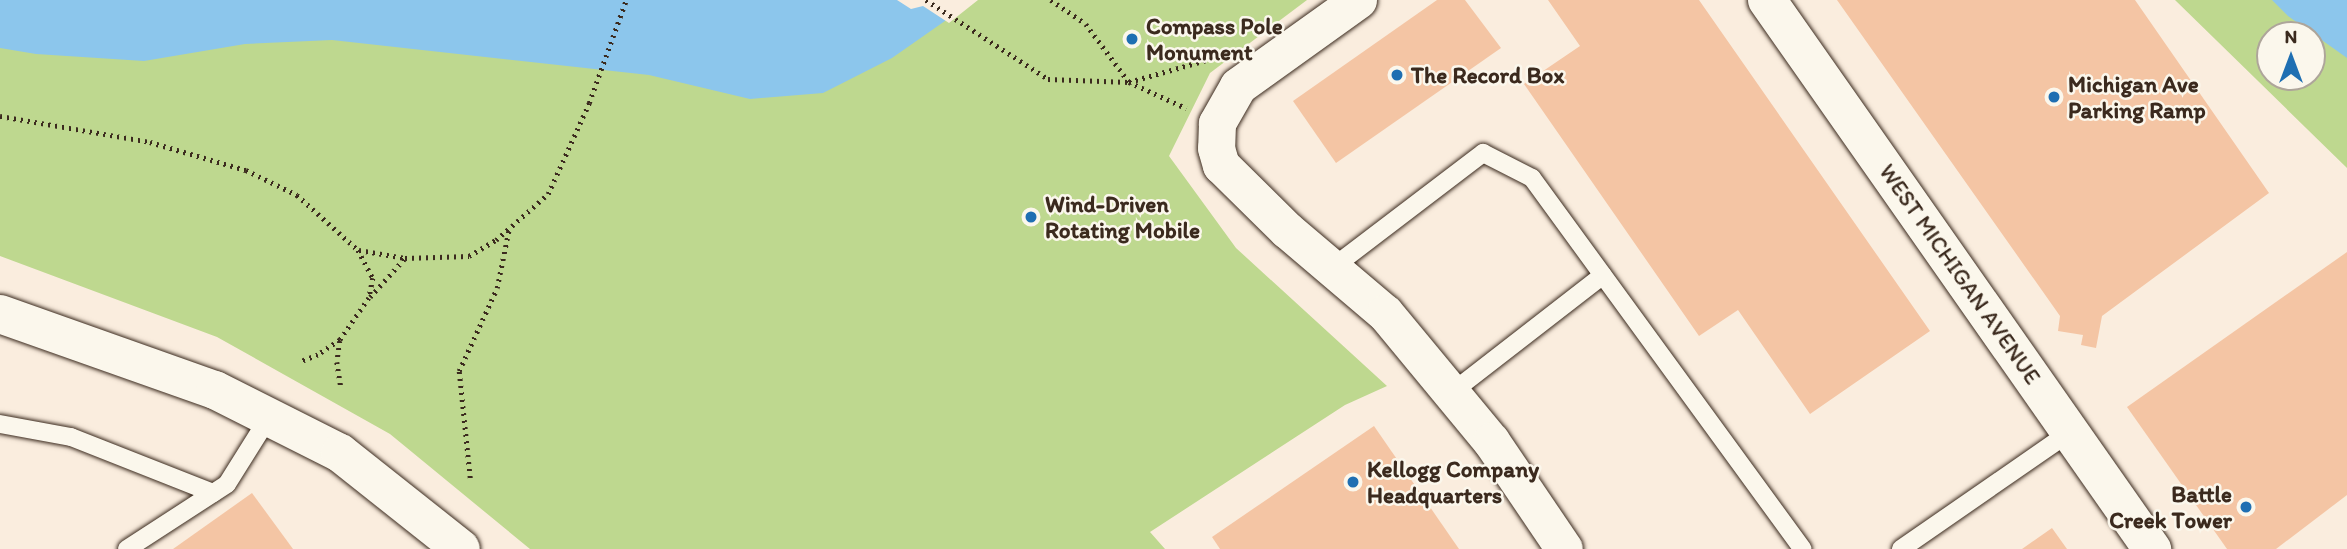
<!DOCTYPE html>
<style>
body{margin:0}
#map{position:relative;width:2347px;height:549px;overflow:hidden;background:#faedde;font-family:Itim,sans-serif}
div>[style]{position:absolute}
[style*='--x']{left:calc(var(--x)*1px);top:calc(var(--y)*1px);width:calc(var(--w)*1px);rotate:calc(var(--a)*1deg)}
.green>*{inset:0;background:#bed88f}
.water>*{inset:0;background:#8cc6ec}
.pier>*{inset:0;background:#faedde}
.building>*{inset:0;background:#f4c5a4}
.path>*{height:4.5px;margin-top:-2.25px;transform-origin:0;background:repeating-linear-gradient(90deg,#3b2a1e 0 2px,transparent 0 7px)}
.roads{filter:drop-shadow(0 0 2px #3b2a1e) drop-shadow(0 0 2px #3b2a1e)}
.lane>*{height:18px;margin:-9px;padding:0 9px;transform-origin:9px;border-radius:9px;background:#fbf7ec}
.street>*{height:37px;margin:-18.5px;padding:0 18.5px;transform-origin:18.5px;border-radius:18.5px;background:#fbf7ec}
.secondary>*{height:38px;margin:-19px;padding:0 19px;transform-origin:19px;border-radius:19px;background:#fbf7ec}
.highway>*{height:38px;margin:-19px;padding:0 19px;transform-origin:19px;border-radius:19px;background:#fbf7ec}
.dots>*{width:19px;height:19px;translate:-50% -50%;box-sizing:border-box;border:4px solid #fbf7ec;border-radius:50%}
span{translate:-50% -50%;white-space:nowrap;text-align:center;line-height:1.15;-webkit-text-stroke:5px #fbf7ec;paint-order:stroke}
.poi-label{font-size:23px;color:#3b2a1e;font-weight:700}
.left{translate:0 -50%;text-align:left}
.right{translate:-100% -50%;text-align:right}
.street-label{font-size:23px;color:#3b2a1e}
.north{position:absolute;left:2256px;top:21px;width:70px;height:70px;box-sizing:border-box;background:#fbf7ec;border:2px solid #aea59a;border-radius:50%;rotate:0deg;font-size:19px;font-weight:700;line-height:28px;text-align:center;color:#3b2a1e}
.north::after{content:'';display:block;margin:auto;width:24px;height:32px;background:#1f6fb2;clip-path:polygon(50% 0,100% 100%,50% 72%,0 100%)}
</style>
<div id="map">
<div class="green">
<div style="clip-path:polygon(0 0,1307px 0,1210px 73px,1169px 156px,1236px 248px,1387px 386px,1345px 405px,1150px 532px,1165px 549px,530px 549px,390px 434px,217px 337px,0 256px)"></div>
<div style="clip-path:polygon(evenodd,2175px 0,2347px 0,2347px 168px,2175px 0,2270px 35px,2312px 35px,2312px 77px,2270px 77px,2270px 35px)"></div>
</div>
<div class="water">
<div style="clip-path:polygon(0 0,975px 0,892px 58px,823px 93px,750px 99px,649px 75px,332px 40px,245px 44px,144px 61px,36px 54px,0 48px)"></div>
<div style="clip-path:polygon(2272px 0,2347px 0,2347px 58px,2288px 16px)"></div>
</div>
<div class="pier">
<div style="clip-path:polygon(897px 0,978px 0,949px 23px,923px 6px,911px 9px)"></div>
</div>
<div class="building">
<div style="clip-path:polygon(1437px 0,1465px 0,1501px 48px,1336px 163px,1293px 101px)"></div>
<div style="clip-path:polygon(1548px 0,1699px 0,1930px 331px,1810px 414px,1738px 310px,1699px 336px,1524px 84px,1580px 46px)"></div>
<div style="clip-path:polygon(1837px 0,2135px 0,2269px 193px,2102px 316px,2096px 348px,2081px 345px,2083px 335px,2058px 331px,2060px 316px)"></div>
<div style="clip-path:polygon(2347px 252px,2347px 495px,2276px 549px,2227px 549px,2127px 407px)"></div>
<div style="clip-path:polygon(1374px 426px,1459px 549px,1220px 549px,1212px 537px)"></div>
<div style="clip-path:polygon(252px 493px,293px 549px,173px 549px)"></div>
<div style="clip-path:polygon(2052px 528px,2067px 549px,2022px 549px)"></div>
</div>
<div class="path">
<div style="--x:926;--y:0;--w:145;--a:32.9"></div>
<div style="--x:1048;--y:79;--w:81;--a:2.1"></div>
<div style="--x:1129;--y:82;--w:91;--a:-15.9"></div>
<div style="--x:1051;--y:0;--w:42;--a:34.4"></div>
<div style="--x:1086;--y:24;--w:72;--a:53.4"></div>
<div style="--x:1129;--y:82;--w:63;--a:24.5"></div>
<div style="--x:0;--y:116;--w:152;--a:9.8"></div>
<div style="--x:150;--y:142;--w:100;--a:16.3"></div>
<div style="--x:246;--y:170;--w:57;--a:26.1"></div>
<div style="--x:297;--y:195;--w:82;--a:42"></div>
<div style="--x:358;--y:250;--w:32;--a:62"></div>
<div style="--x:373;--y:278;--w:20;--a:101"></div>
<div style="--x:369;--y:298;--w:51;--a:124.6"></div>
<div style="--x:340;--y:340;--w:27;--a:146"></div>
<div style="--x:318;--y:355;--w:19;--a:159"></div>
<div style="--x:359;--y:250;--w:47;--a:9.9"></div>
<div style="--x:405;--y:258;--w:64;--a:-1.8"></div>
<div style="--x:469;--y:256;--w:31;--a:-31"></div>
<div style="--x:496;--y:240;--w:69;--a:-41.5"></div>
<div style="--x:548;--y:194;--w:100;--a:-65.7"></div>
<div style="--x:589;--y:103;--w:109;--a:-70.2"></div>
<div style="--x:370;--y:297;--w:52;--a:-48.1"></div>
<div style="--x:340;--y:341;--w:21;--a:98"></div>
<div style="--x:337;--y:362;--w:24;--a:81"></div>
<div style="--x:470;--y:478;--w:108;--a:-95.9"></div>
<div style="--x:459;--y:371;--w:91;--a:-65.4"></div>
<div style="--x:497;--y:288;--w:60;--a:-78.5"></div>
</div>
<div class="roads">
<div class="lane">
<div style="--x:1332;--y:268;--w:190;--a:-37.3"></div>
<div style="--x:1483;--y:153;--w:55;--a:27"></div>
<div style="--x:1532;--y:178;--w:459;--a:53.9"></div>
<div style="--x:1451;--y:393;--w:192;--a:-37.8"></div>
<div style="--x:0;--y:424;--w:72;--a:10.4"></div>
<div style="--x:71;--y:437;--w:153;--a:21.5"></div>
<div style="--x:127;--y:549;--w:119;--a:-33"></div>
<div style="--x:227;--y:484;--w:79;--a:-57.9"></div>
<div style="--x:1901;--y:549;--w:206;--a:-34.7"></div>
</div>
<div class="street">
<div style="--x:1358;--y:0;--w:148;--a:144.4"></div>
<div style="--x:1238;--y:86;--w:43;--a:119.6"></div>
<div style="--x:1217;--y:123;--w:25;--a:92"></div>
<div style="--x:1216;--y:148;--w:18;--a:74"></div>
<div style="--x:1221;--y:165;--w:93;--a:44.6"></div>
<div style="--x:1287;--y:230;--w:128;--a:40.3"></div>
<div style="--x:1385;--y:313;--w:166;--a:50.4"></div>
<div style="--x:1491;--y:441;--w:130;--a:55.9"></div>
</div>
<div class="secondary">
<div style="--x:1767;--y:0;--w:671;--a:54.96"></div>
</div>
<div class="highway">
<div style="--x:0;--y:314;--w:228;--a:19.5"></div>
<div style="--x:215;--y:390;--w:140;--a:26.7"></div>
<div style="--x:340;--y:453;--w:154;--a:38.4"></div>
</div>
</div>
<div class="dots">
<div style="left:1132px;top:39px;background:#1f6fb2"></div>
<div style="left:1397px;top:75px;background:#1f6fb2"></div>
<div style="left:2054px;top:97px;background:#1f6fb2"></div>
<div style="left:1031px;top:217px;background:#1f6fb2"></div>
<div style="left:1353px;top:482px;background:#1f6fb2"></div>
<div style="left:2246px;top:507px;background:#1f6fb2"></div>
</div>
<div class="poi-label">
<span class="left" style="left:1146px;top:39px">Compass Pole<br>Monument</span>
<span class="left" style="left:1411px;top:75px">The Record Box</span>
<span class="left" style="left:2068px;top:97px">Michigan Ave<br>Parking Ramp</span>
<span class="left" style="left:1045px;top:217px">Wind-Driven<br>Rotating Mobile</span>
<span class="left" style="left:1367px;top:482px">Kellogg Company<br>Headquarters</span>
<span class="right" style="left:2232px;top:507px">Battle<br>Creek Tower</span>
</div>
<div class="street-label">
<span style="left:1960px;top:274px;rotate:55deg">WEST MICHIGAN AVENUE</span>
</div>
<div class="north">N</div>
</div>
